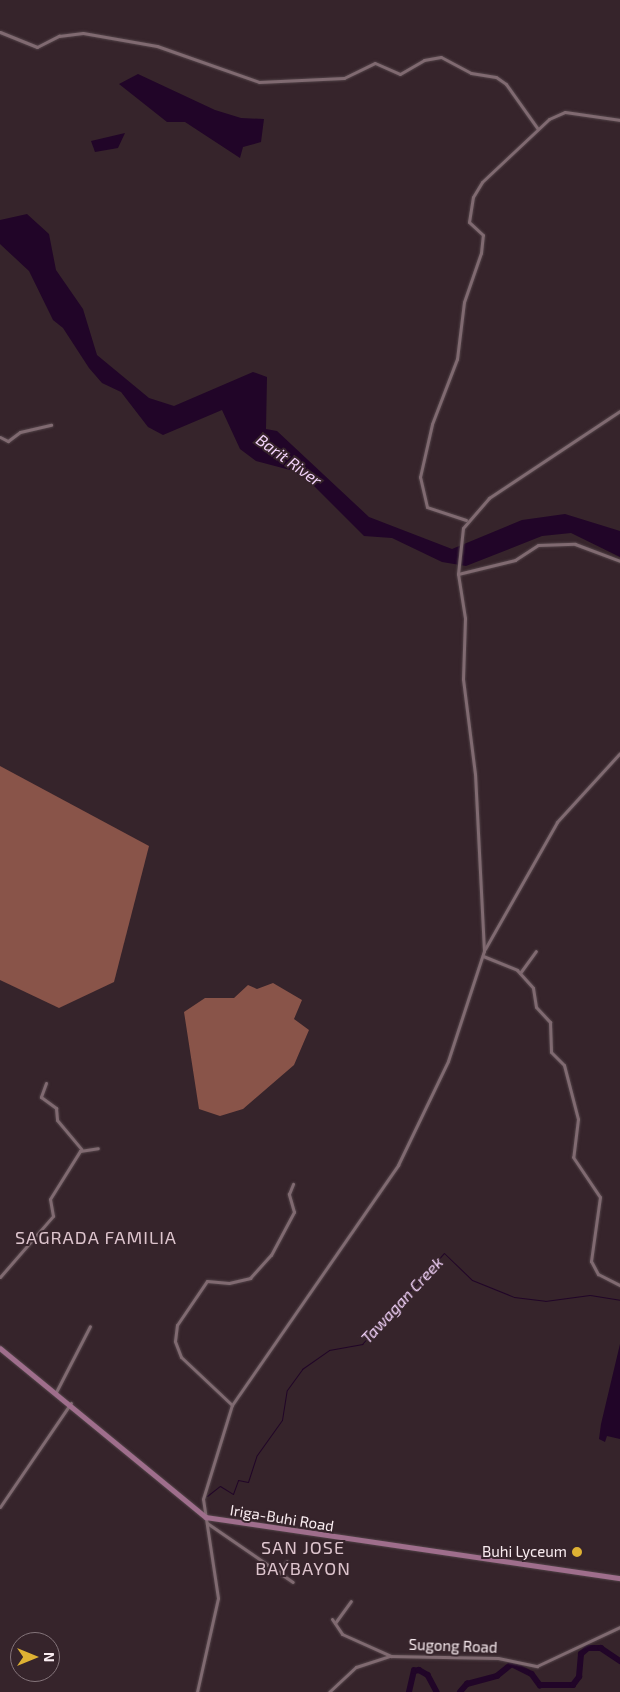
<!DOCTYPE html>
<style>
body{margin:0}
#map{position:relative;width:620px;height:1692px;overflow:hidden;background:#36242b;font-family:"Exo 2",sans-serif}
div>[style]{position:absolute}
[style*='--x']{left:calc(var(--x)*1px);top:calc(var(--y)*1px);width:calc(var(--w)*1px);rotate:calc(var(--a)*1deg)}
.forest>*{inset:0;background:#895449}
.water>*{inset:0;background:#210528}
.stream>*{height:1px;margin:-0.5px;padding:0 0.5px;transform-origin:0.5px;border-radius:0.5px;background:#210528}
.river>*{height:5.5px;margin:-2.75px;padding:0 2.75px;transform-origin:2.75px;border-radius:2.75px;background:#210528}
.roads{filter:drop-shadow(0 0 1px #524348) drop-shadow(0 0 1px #524348)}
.minor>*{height:3px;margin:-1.5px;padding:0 1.5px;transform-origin:1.5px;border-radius:1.5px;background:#806a71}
.secondary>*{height:4.5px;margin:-2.25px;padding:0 2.25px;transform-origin:2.25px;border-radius:2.25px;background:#9f6e8c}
.dots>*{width:14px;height:14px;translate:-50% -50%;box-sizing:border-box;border:2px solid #36242b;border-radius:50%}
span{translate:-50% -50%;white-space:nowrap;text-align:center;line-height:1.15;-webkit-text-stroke:4px #36242b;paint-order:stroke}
.street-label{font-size:15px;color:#faedf1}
.poi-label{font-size:15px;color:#faedf1}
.right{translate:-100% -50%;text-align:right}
.water-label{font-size:16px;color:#f4d4fc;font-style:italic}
.quarter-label{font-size:18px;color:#ddc4cd;letter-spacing:1px}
.north{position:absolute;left:10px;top:1632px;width:50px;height:50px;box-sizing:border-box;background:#36242b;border:1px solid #84747a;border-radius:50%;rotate:90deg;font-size:14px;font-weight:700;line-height:20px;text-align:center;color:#faedf1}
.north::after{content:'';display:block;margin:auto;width:18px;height:22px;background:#deb133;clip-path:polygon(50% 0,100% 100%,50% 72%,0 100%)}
</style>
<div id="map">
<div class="forest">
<div style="clip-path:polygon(0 766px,149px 846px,114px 982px,59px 1008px,0 980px)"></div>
<div style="clip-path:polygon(273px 983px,302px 1000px,294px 1019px,309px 1030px,294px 1065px,243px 1109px,220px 1116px,199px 1109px,184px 1012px,205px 998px,234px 998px,248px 985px,257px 989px)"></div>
</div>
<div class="water">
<div style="clip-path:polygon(138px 74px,215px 110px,241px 118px,264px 119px,261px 142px,243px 147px,240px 158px,185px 122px,167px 122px,119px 84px)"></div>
<div style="clip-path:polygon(125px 133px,118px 148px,95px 152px,91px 141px)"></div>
<div style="clip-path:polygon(27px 214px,49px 234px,56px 270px,83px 309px,97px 355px,149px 398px,174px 406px,253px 372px,267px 377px,266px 429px,277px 431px,369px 517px,452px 549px,522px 520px,565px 514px,620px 531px,620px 557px,571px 533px,542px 536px,466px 566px,442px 562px,392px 538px,364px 536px,308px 480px,290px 470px,256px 461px,240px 449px,222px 410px,163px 435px,148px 427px,121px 392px,102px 383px,89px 368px,63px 328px,53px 320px,29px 271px,0 244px,0 220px)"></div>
<div style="clip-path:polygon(620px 1344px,620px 1439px,607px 1436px,605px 1442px,599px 1439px,601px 1424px)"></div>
</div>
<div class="stream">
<div style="--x:207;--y:1496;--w:16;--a:-38"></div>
<div style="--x:220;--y:1486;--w:15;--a:32"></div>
<div style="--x:233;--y:1494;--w:15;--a:-70"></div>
<div style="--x:238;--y:1480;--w:10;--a:11"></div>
<div style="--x:248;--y:1482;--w:28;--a:-72"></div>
<div style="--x:257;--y:1455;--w:43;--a:-54.5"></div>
<div style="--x:282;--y:1420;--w:30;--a:-81"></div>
<div style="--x:287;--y:1390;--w:26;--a:-54"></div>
<div style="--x:302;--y:1369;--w:33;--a:-35"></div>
<div style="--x:329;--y:1350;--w:34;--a:-10"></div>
<div style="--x:362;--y:1344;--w:122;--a:-48"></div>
<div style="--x:444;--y:1253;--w:39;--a:44"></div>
<div style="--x:472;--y:1280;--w:45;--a:22"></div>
<div style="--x:514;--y:1297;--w:31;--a:7"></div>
<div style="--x:545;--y:1301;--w:45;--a:-7.6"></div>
<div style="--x:590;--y:1295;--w:30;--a:9"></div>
</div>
<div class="river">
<div style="--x:409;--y:1692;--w:22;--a:-77"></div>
<div style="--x:414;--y:1671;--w:5;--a:-11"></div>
<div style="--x:419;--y:1670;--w:10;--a:29"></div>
<div style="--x:428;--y:1675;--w:19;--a:62"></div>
<div style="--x:460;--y:1692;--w:11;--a:-49"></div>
<div style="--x:467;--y:1684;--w:31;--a:-15"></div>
<div style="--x:497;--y:1676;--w:19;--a:-39"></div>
<div style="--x:512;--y:1664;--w:22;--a:27"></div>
<div style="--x:532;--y:1674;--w:14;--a:54"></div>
<div style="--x:540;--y:1685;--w:33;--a:0"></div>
<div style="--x:573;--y:1685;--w:10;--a:-53"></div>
<div style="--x:579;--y:1677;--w:23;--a:-85"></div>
<div style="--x:581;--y:1654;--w:9;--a:-41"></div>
<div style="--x:588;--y:1648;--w:13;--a:0"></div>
<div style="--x:601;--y:1648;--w:23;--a:34"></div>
</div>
<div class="roads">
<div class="minor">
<div style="--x:0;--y:32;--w:40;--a:22"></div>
<div style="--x:37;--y:47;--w:25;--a:-27"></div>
<div style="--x:59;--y:36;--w:24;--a:-7"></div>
<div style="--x:83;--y:33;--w:75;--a:10"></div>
<div style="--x:157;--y:46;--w:108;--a:19.4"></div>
<div style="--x:259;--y:82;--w:85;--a:-2.7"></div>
<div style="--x:344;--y:78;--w:34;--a:-26"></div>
<div style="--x:375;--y:63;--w:27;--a:24"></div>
<div style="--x:400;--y:74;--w:28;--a:-30"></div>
<div style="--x:424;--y:60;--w:17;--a:-10"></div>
<div style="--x:441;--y:57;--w:34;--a:28"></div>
<div style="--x:471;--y:73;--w:25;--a:9"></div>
<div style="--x:496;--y:77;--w:12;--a:35"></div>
<div style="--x:506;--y:84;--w:55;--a:54.6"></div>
<div style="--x:0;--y:437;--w:9;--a:27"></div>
<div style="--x:8;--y:441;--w:15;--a:-37"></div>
<div style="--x:20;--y:432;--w:32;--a:-13"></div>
<div style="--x:466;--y:520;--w:41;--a:-161.6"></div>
<div style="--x:427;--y:507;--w:31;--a:-103"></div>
<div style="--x:420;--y:477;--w:54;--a:-77.2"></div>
<div style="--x:432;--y:424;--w:70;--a:-69"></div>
<div style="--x:457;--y:359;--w:57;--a:-83"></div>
<div style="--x:464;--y:302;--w:52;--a:-70.9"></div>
<div style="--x:481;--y:253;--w:18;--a:-84"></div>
<div style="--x:483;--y:235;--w:19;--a:-137"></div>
<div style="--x:469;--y:222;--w:25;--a:-81"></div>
<div style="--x:473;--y:197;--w:17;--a:-59"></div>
<div style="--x:482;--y:182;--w:92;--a:-43.2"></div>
<div style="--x:549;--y:119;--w:17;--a:-24"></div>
<div style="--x:565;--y:112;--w:56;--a:8.3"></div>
<div style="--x:458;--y:574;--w:59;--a:-13.8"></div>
<div style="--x:515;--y:560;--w:27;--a:-33"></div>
<div style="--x:538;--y:545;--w:37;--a:-2"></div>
<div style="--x:575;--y:544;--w:48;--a:20.7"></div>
<div style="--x:485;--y:949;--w:146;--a:-60.4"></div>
<div style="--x:557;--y:822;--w:93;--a:-47.6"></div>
<div style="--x:483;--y:956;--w:37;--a:22"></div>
<div style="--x:517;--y:970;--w:24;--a:48"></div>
<div style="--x:533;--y:988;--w:19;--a:81"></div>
<div style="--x:536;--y:1007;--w:21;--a:47"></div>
<div style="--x:550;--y:1022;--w:30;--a:88"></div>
<div style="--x:551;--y:1052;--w:18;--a:45"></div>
<div style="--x:564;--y:1065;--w:56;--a:75.5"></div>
<div style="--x:578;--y:1119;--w:38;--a:97"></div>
<div style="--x:573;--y:1157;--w:48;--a:56"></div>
<div style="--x:600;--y:1197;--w:65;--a:98"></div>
<div style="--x:591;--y:1261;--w:15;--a:62"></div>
<div style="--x:598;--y:1274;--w:25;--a:27"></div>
<div style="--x:520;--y:973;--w:27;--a:-54"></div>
<div style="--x:46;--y:1083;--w:15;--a:110"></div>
<div style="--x:41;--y:1097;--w:19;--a:36"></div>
<div style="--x:56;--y:1108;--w:12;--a:85"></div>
<div style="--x:57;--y:1120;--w:38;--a:50"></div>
<div style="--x:0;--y:1277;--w:81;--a:-49"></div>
<div style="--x:53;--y:1216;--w:17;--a:-100"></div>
<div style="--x:50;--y:1199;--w:57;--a:-58"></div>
<div style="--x:80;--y:1151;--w:18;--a:-9"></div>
<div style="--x:56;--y:1392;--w:74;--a:-62.7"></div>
<div style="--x:232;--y:1405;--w:70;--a:-136.7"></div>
<div style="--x:181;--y:1357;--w:17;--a:-111"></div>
<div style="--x:175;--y:1341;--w:16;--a:-83"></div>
<div style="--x:177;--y:1325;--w:53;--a:-55.7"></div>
<div style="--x:207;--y:1281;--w:22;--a:5"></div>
<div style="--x:229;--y:1283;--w:22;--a:-13"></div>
<div style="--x:250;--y:1278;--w:31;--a:-48"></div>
<div style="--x:271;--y:1255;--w:49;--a:-61.9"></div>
<div style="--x:294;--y:1212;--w:19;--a:-106"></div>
<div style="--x:289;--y:1194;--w:11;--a:-68"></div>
<div style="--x:0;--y:1507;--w:126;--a:-55.7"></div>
<div style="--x:207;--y:1523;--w:104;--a:34.5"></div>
<div style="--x:279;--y:1573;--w:14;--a:-56"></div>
<div style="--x:332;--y:1619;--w:18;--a:56"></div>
<div style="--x:342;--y:1634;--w:54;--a:24.2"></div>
<div style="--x:335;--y:1623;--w:27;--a:-54"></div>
<div style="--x:197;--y:1692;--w:96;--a:-77.4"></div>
<div style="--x:218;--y:1598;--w:100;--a:-98.6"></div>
<div style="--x:203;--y:1499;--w:98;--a:-72.9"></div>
<div style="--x:232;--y:1405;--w:292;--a:-55.3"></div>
<div style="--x:398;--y:1165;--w:115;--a:-64.3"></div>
<div style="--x:448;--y:1061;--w:116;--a:-71.9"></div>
<div style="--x:484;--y:951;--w:177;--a:-92.9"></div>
<div style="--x:475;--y:774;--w:96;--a:-97.2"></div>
<div style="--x:463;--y:679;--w:61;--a:-88.1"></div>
<div style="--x:465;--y:618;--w:45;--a:-99"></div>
<div style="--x:458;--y:574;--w:46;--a:-83.8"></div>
<div style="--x:463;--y:528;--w:40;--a:-49"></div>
<div style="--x:489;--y:498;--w:157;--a:-33.6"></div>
<div style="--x:329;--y:1692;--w:37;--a:-43"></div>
<div style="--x:356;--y:1667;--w:35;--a:-18"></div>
<div style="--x:389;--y:1656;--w:109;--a:1.1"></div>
<div style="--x:498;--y:1658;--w:40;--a:12"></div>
<div style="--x:537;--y:1666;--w:92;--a:-25.2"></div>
</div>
<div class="secondary">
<div style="--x:0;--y:1348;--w:266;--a:39.4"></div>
<div style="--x:206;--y:1517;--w:418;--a:8.4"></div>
</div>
</div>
<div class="dots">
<div style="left:577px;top:1552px;background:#deb133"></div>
</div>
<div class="street-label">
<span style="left:282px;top:1518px;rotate:9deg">Iriga-Buhi Road</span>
<span style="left:453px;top:1646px;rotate:2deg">Sugong Road</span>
</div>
<div class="poi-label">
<span class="right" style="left:567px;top:1552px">Buhi Lyceum</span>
</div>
<div class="water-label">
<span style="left:289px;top:460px;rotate:36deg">Barit River</span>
<span style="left:402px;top:1300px;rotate:-47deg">Tawagan Creek</span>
</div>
<div class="quarter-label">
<span style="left:96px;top:1237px">SAGRADA FAMILIA</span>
<span style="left:303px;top:1558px">SAN JOSE<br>BAYBAYON</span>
</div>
<div class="north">N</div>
</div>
